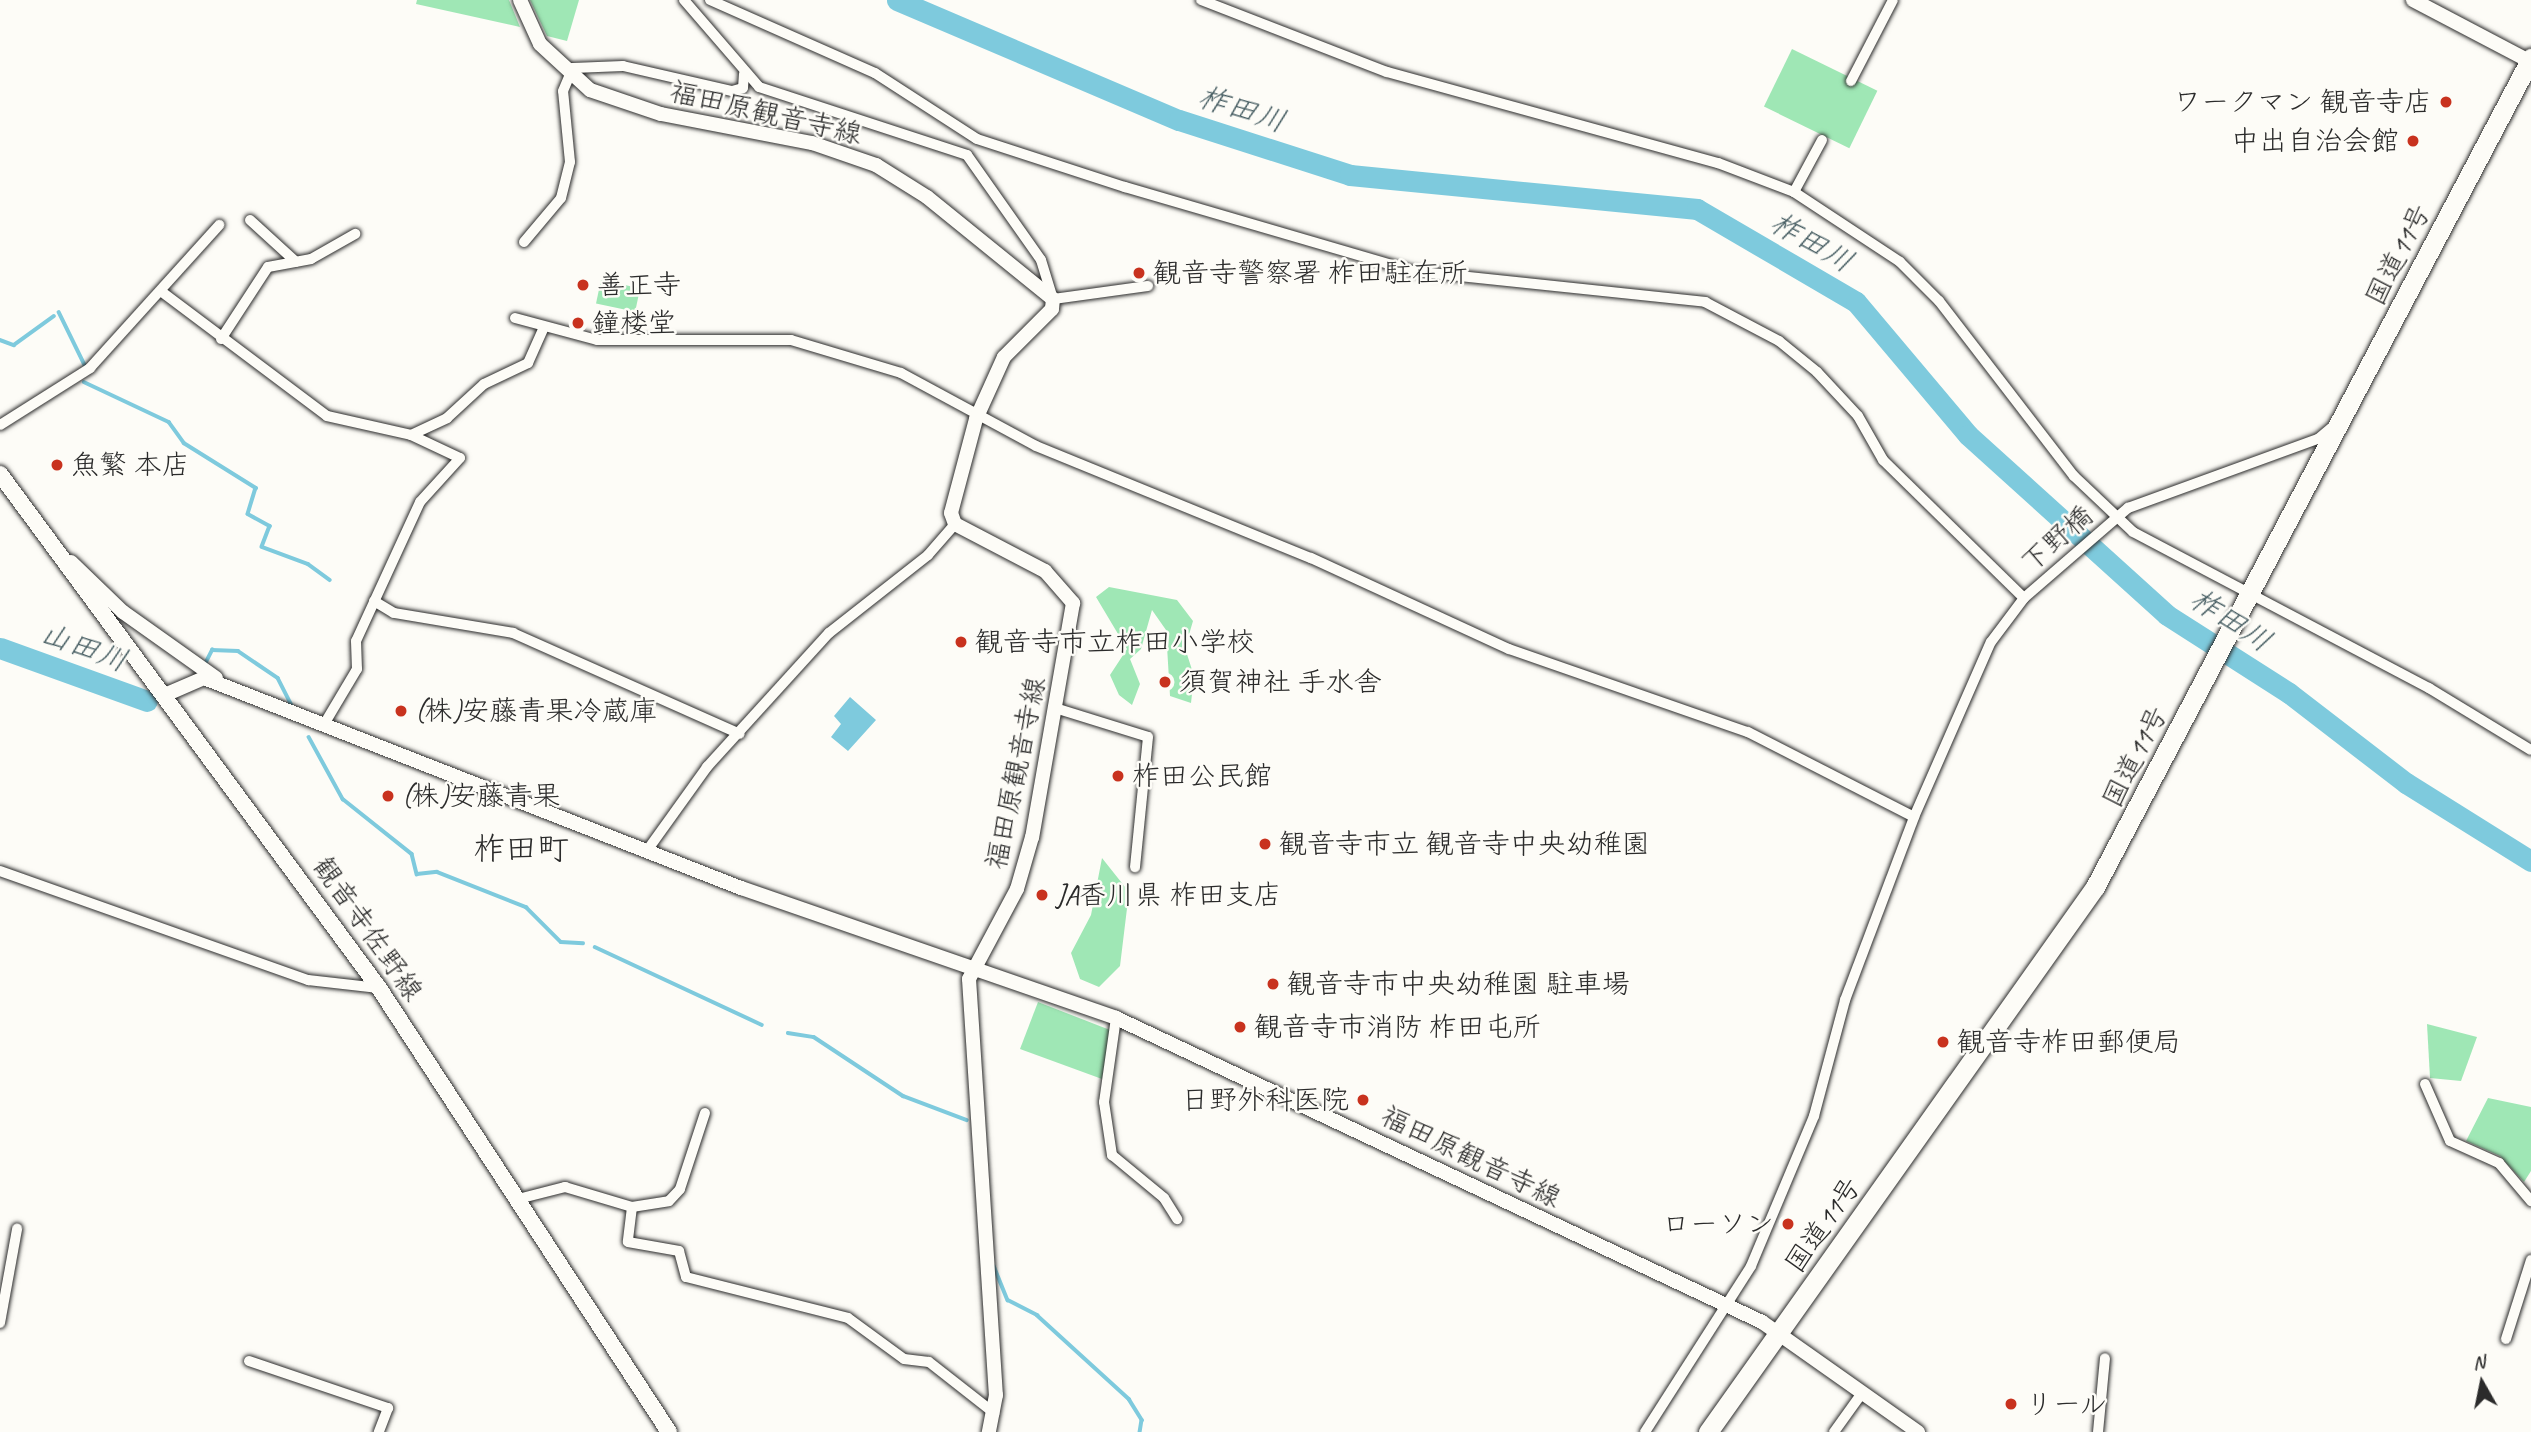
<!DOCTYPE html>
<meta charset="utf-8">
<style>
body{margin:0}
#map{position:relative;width:2531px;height:1432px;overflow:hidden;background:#fdfcf7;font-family:Caveat,"Klee One",sans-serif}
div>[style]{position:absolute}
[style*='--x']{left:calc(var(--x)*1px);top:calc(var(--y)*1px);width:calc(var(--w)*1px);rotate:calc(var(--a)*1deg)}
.green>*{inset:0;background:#9fe7b5;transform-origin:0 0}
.water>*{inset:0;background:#7ecadd}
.stream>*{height:3.5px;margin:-1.75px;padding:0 1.75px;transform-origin:1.75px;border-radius:1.75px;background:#7ecadd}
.river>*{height:21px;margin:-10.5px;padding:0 10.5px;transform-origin:10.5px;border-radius:10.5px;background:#7ecadd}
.roads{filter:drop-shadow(0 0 2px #2b2b2b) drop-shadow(0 0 2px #2b2b2b)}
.street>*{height:10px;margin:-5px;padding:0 5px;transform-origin:5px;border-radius:5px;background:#fdfcf7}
.secondary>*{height:14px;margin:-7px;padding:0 7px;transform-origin:7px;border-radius:7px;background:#fdfcf7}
.primary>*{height:16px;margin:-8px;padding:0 8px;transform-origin:8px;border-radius:8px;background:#fdfcf7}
.highway>*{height:19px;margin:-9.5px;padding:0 9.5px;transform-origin:9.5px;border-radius:9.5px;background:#fdfcf7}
.dots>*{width:19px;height:19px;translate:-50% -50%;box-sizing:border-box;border:4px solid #fdfcf7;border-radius:50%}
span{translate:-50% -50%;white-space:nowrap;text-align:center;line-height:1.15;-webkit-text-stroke:5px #fdfcf7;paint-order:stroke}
.poi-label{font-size:28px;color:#2b2b2b}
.right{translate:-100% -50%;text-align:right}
.left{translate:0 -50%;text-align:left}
.street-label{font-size:28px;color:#2b2b2b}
.water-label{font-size:30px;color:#445b60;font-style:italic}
.quarter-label{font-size:32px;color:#2b2b2b}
.north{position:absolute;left:2447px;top:1348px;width:70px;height:70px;-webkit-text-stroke:5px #fdfcf7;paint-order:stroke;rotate:351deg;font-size:19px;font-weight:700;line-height:28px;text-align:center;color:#2b2b2b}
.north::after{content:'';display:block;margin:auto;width:24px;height:32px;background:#2b2b2b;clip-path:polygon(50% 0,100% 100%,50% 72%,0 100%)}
</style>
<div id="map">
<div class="green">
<div style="clip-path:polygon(417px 0,509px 0,520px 27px,416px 4px)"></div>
<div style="clip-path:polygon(530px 0,579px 0,567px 41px,547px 36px)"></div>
<div style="left:1792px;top:49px;width:95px;height:64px;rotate:26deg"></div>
<div style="left:601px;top:280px;width:40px;height:24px;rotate:12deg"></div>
<div style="clip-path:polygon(1109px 587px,1177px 600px,1193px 621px,1185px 648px,1194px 676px,1191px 703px,1170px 696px,1166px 630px,1152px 610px,1141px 649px,1130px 659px,1140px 684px,1132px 705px,1119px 695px,1110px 675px,1127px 649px,1096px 597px)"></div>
<div style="clip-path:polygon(1102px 858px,1129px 892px,1120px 966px,1099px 987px,1080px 979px,1071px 953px,1091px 915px)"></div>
<div style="clip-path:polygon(1038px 1002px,1110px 1030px,1102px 1079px,1020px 1049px)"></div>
<div style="clip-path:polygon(2427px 1024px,2477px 1037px,2461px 1081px,2430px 1078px)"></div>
<div style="clip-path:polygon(2488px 1098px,2531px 1107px,2531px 1171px,2524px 1182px,2500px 1156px,2466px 1141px)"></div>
</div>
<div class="water">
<div style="clip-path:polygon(850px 697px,876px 720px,848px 751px,831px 737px,841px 724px,834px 716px)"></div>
</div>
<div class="stream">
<div style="--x:59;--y:312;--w:59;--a:63.9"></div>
<div style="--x:0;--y:340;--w:15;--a:20"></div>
<div style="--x:14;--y:345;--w:49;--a:-35.9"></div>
<div style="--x:84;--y:382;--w:94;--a:25.2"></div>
<div style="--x:169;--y:422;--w:26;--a:54"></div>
<div style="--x:184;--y:443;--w:85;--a:32"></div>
<div style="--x:256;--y:488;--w:27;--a:107"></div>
<div style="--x:248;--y:514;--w:25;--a:29"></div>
<div style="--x:270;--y:526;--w:22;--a:111"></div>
<div style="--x:262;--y:547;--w:49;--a:20.3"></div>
<div style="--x:308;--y:564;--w:27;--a:36"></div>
<div style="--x:205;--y:664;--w:16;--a:-63"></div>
<div style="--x:212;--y:650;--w:26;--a:2"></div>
<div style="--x:238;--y:651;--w:48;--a:34"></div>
<div style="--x:278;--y:678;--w:30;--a:63"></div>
<div style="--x:309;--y:737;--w:71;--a:61.3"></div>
<div style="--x:343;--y:799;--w:88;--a:38.6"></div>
<div style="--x:412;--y:854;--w:21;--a:76"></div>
<div style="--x:417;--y:874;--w:20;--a:-6"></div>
<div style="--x:437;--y:872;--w:96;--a:21.5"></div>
<div style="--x:526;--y:907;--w:49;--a:45"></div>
<div style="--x:561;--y:942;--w:22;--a:3"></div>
<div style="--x:595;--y:947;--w:184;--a:25"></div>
<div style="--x:788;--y:1033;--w:26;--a:9"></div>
<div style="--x:814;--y:1037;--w:107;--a:33.5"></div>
<div style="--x:903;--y:1096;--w:68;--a:20.6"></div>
<div style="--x:994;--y:1266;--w:37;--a:68"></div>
<div style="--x:1008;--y:1300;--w:33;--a:27"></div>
<div style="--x:1037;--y:1315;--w:125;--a:42.4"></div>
<div style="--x:1129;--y:1399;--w:25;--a:58"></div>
<div style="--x:1142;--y:1420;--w:12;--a:99"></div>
</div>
<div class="river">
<div style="--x:897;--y:0;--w:306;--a:23.1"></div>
<div style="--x:1179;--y:120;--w:180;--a:17.8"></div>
<div style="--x:1350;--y:175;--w:349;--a:5.6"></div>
<div style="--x:1697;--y:209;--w:184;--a:30.3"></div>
<div style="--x:1856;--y:302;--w:174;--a:49.9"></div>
<div style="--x:1968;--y:435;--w:268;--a:42.1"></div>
<div style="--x:2167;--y:615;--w:145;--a:32.6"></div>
<div style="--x:2289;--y:693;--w:148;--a:37.6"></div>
<div style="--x:2406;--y:783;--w:147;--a:32"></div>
<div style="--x:0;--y:648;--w:156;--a:19.8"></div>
</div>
<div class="roads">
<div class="street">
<div style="--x:684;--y:0;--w:115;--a:49.2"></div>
<div style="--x:759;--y:87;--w:219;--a:18.1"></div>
<div style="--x:967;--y:155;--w:128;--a:54.8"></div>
<div style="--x:1041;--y:260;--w:41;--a:72.9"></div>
<div style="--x:1053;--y:299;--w:96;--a:-7.8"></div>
<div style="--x:710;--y:0;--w:180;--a:23.9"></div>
<div style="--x:875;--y:73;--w:121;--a:32.9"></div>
<div style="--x:977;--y:139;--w:156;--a:18"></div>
<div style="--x:1125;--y:187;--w:299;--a:16.3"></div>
<div style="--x:1412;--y:271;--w:295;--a:6"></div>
<div style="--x:1705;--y:302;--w:84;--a:27.8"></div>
<div style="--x:1779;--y:341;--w:49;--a:39.2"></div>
<div style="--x:1817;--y:372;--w:60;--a:47"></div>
<div style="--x:1858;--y:416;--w:51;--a:60.4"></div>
<div style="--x:1883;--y:460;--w:197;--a:44.4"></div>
<div style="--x:1201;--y:0;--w:199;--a:21.2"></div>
<div style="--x:1387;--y:72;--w:343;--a:15.4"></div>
<div style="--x:1718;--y:163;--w:81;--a:20.9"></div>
<div style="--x:1794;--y:192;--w:127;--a:33.4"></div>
<div style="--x:1900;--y:262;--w:55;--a:45"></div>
<div style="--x:1939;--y:301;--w:221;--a:52.4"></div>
<div style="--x:2074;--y:476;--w:81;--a:43.5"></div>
<div style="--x:2133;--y:532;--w:335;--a:27.8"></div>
<div style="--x:2429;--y:688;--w:119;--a:31.3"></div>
<div style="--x:1851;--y:81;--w:91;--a:-62.6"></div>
<div style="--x:1794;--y:192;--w:59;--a:-61.7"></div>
<div style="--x:250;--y:220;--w:62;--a:42.4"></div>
<div style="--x:524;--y:242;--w:57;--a:-49.9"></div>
<div style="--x:561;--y:198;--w:37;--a:-76"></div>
<div style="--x:570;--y:162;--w:71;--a:-95.6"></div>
<div style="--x:563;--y:91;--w:25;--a:-67"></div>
<div style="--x:573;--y:68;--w:50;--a:-2.3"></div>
<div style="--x:623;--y:66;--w:112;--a:12.9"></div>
<div style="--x:732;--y:91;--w:11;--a:-15"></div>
<div style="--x:743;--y:88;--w:14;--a:-86"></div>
<div style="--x:162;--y:292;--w:206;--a:36.9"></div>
<div style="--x:327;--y:416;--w:86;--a:12.7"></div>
<div style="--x:411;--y:435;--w:54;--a:25.1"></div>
<div style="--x:460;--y:458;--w:59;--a:132.3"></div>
<div style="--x:420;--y:502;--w:153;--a:114.7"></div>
<div style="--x:356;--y:641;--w:28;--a:88"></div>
<div style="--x:357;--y:669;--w:66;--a:120.8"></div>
<div style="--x:515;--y:318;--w:85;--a:15"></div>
<div style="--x:597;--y:340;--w:194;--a:0"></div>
<div style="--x:791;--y:340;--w:115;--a:16.7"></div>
<div style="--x:901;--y:373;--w:153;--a:28.4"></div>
<div style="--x:1036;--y:446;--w:297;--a:22.2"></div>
<div style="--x:1311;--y:558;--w:218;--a:24.7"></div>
<div style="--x:1509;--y:649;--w:253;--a:19.2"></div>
<div style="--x:1748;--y:732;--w:186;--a:27.1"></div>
<div style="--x:221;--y:339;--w:86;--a:-56.9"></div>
<div style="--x:268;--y:267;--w:44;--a:-10.5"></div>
<div style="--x:311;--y:259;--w:51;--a:-29.6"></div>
<div style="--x:0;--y:425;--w:107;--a:-32.3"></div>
<div style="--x:90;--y:368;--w:193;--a:-47.9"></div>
<div style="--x:411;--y:435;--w:40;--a:-25"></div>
<div style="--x:447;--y:418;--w:50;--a:-42.6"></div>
<div style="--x:484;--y:384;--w:49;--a:-25.5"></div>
<div style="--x:528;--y:363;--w:37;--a:-66"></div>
<div style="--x:374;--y:601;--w:23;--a:31"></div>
<div style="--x:394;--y:613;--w:121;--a:9.5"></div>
<div style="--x:513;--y:633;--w:248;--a:24"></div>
<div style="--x:1055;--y:708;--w:97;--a:17.3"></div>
<div style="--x:1148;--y:737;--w:131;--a:95.7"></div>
<div style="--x:646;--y:852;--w:105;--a:-54.3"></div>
<div style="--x:707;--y:767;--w:181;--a:-47.7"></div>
<div style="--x:829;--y:633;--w:126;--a:-38.2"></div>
<div style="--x:928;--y:555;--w:41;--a:-48.9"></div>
<div style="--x:0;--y:871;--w:327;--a:19.5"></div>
<div style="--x:308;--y:980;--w:71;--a:6.4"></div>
<div style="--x:1116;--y:1018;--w:85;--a:98.1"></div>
<div style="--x:1104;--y:1102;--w:54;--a:81.4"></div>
<div style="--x:1112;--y:1155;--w:67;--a:39.6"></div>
<div style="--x:1164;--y:1198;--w:25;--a:58"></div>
<div style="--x:2425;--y:1084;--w:62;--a:66.3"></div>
<div style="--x:2450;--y:1141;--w:54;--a:24.2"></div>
<div style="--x:2499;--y:1163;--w:50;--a:49.9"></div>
<div style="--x:518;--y:1199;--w:49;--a:-14.3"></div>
<div style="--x:565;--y:1187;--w:70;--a:16.6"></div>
<div style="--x:632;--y:1207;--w:37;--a:-9"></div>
<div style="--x:669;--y:1201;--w:16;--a:-47"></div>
<div style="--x:680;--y:1189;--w:80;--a:-71.8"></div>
<div style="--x:632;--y:1207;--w:35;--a:97"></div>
<div style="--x:628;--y:1242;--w:52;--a:10"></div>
<div style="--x:679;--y:1251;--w:27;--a:75"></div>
<div style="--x:686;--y:1277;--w:167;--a:14.2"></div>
<div style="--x:848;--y:1318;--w:69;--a:36.2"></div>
<div style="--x:904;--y:1359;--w:25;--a:7"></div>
<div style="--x:929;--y:1362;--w:83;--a:38.1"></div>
<div style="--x:0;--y:1323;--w:96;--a:-79.7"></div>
<div style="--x:2506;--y:1339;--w:83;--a:-72.4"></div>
<div style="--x:249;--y:1361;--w:147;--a:18.7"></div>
<div style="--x:388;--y:1408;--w:26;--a:111"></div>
<div style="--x:1645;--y:1432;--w:197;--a:-57.4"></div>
<div style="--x:1751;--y:1266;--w:163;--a:-67.2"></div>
<div style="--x:1814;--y:1116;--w:120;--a:-75"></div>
<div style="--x:1845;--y:1000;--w:196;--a:-69.3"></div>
<div style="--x:1914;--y:817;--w:191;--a:-66.3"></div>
<div style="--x:1991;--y:642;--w:55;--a:-53.1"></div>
<div style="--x:2024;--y:598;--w:138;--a:-40.9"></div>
<div style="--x:2128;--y:508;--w:202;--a:-20"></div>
<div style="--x:2318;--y:439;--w:17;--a:-40"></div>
<div style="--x:1834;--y:1432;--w:48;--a:-54.3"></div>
<div style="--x:2098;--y:1432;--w:74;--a:-84.6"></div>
</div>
<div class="secondary">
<div style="--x:520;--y:0;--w:48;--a:65.6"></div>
<div style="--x:540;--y:44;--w:68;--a:42.6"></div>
<div style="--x:590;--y:90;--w:75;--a:18.7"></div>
<div style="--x:661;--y:114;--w:154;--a:10.9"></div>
<div style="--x:812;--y:143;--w:68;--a:19"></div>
<div style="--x:876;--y:165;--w:60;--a:32.1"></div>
<div style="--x:927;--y:197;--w:162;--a:39"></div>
<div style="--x:1053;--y:299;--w:10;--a:96"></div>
<div style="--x:1052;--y:309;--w:68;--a:135"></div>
<div style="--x:1004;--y:357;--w:68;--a:114.3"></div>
<div style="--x:976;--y:419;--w:97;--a:104.9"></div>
<div style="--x:951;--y:513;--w:12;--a:70"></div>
<div style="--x:955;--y:524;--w:102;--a:27.6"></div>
<div style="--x:1045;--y:571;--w:43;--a:48.8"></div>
<div style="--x:1073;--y:603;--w:238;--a:99.9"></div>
<div style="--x:1032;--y:837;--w:54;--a:106.1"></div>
<div style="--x:1017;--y:889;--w:102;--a:118.1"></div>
<div style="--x:969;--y:979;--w:417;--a:86.3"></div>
<div style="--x:996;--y:1395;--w:38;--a:101"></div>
<div style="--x:2413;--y:0;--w:133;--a:27.7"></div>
<div style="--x:71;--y:562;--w:72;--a:43.9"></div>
<div style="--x:123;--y:612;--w:114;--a:35.4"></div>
<div style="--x:167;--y:694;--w:40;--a:-23.4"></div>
<div style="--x:204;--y:678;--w:577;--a:21.36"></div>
<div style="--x:741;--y:888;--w:397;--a:19.1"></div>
<div style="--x:1116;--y:1018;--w:714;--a:25.2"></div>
<div style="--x:1762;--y:1322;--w:191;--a:35.2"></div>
</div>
<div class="primary">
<div style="--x:0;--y:474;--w:639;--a:53.6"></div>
<div style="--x:379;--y:988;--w:530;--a:56.85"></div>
</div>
<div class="highway">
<div style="--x:1708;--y:1432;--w:668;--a:-54.62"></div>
<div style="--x:2095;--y:887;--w:937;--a:-62.26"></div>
</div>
</div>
<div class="dots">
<div style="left:2446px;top:102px;background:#c8321e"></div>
<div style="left:2413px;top:141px;background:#c8321e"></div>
<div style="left:1139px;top:273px;background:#c8321e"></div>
<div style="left:583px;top:285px;background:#c8321e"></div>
<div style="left:578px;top:323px;background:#c8321e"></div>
<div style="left:57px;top:465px;background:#c8321e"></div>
<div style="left:961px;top:642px;background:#c8321e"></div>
<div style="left:1165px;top:682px;background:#c8321e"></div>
<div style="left:401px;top:711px;background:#c8321e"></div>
<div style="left:1118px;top:776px;background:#c8321e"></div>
<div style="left:388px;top:796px;background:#c8321e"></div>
<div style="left:1265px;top:844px;background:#c8321e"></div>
<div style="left:1042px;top:895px;background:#c8321e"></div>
<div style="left:1273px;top:984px;background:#c8321e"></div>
<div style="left:1240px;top:1027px;background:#c8321e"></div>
<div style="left:1943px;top:1042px;background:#c8321e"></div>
<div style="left:1363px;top:1100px;background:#c8321e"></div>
<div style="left:1788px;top:1224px;background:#c8321e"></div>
<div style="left:2011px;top:1404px;background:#c8321e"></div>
</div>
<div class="poi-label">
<span class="right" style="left:2432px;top:102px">ワークマン 観音寺店</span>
<span class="right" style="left:2399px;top:141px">中出自治会館</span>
<span class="left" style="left:1153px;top:273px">観音寺警察署 柞田駐在所</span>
<span class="left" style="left:597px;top:285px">善正寺</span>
<span class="left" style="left:592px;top:323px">鐘楼堂</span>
<span class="left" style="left:71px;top:465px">魚繁 本店</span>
<span class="left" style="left:975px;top:642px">観音寺市立柞田小学校</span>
<span class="left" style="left:1179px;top:682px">須賀神社 手水舎</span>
<span class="left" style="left:415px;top:711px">(株)安藤青果冷蔵庫</span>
<span class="left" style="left:1132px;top:776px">柞田公民館</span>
<span class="left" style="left:402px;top:796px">(株)安藤青果</span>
<span class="left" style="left:1279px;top:844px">観音寺市立 観音寺中央幼稚園</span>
<span class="left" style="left:1056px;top:895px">JA香川県 柞田支店</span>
<span class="left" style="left:1287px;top:984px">観音寺市中央幼稚園 駐車場</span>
<span class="left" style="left:1254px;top:1027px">観音寺市消防 柞田屯所</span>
<span class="left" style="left:1957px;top:1042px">観音寺柞田郵便局</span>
<span class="right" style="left:1349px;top:1100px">日野外科医院</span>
<span class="right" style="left:1774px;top:1224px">ローソン</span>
<span class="left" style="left:2025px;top:1404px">リール</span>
</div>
<div class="street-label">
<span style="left:766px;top:113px;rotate:13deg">福田原観音寺線</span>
<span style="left:2398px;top:255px;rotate:-63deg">国道11号</span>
<span style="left:2057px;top:539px;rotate:-41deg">下野橋</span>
<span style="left:2135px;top:757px;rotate:-63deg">国道11号</span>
<span style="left:1016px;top:773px;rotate:-78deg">福田原観音寺線</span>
<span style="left:368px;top:929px;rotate:55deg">観音寺佐野線</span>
<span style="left:1471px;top:1157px;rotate:26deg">福田原観音寺線</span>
<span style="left:1823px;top:1225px;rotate:-55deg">国道11号</span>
</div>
<div class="water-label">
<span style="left:1242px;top:109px;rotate:18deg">柞田川</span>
<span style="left:1812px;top:242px;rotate:30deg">柞田川</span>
<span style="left:2231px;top:620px;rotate:33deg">柞田川</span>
<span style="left:84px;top:647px;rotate:20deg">山田川</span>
</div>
<div class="quarter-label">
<span style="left:521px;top:849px">柞田町</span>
</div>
<div class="north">N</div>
</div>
